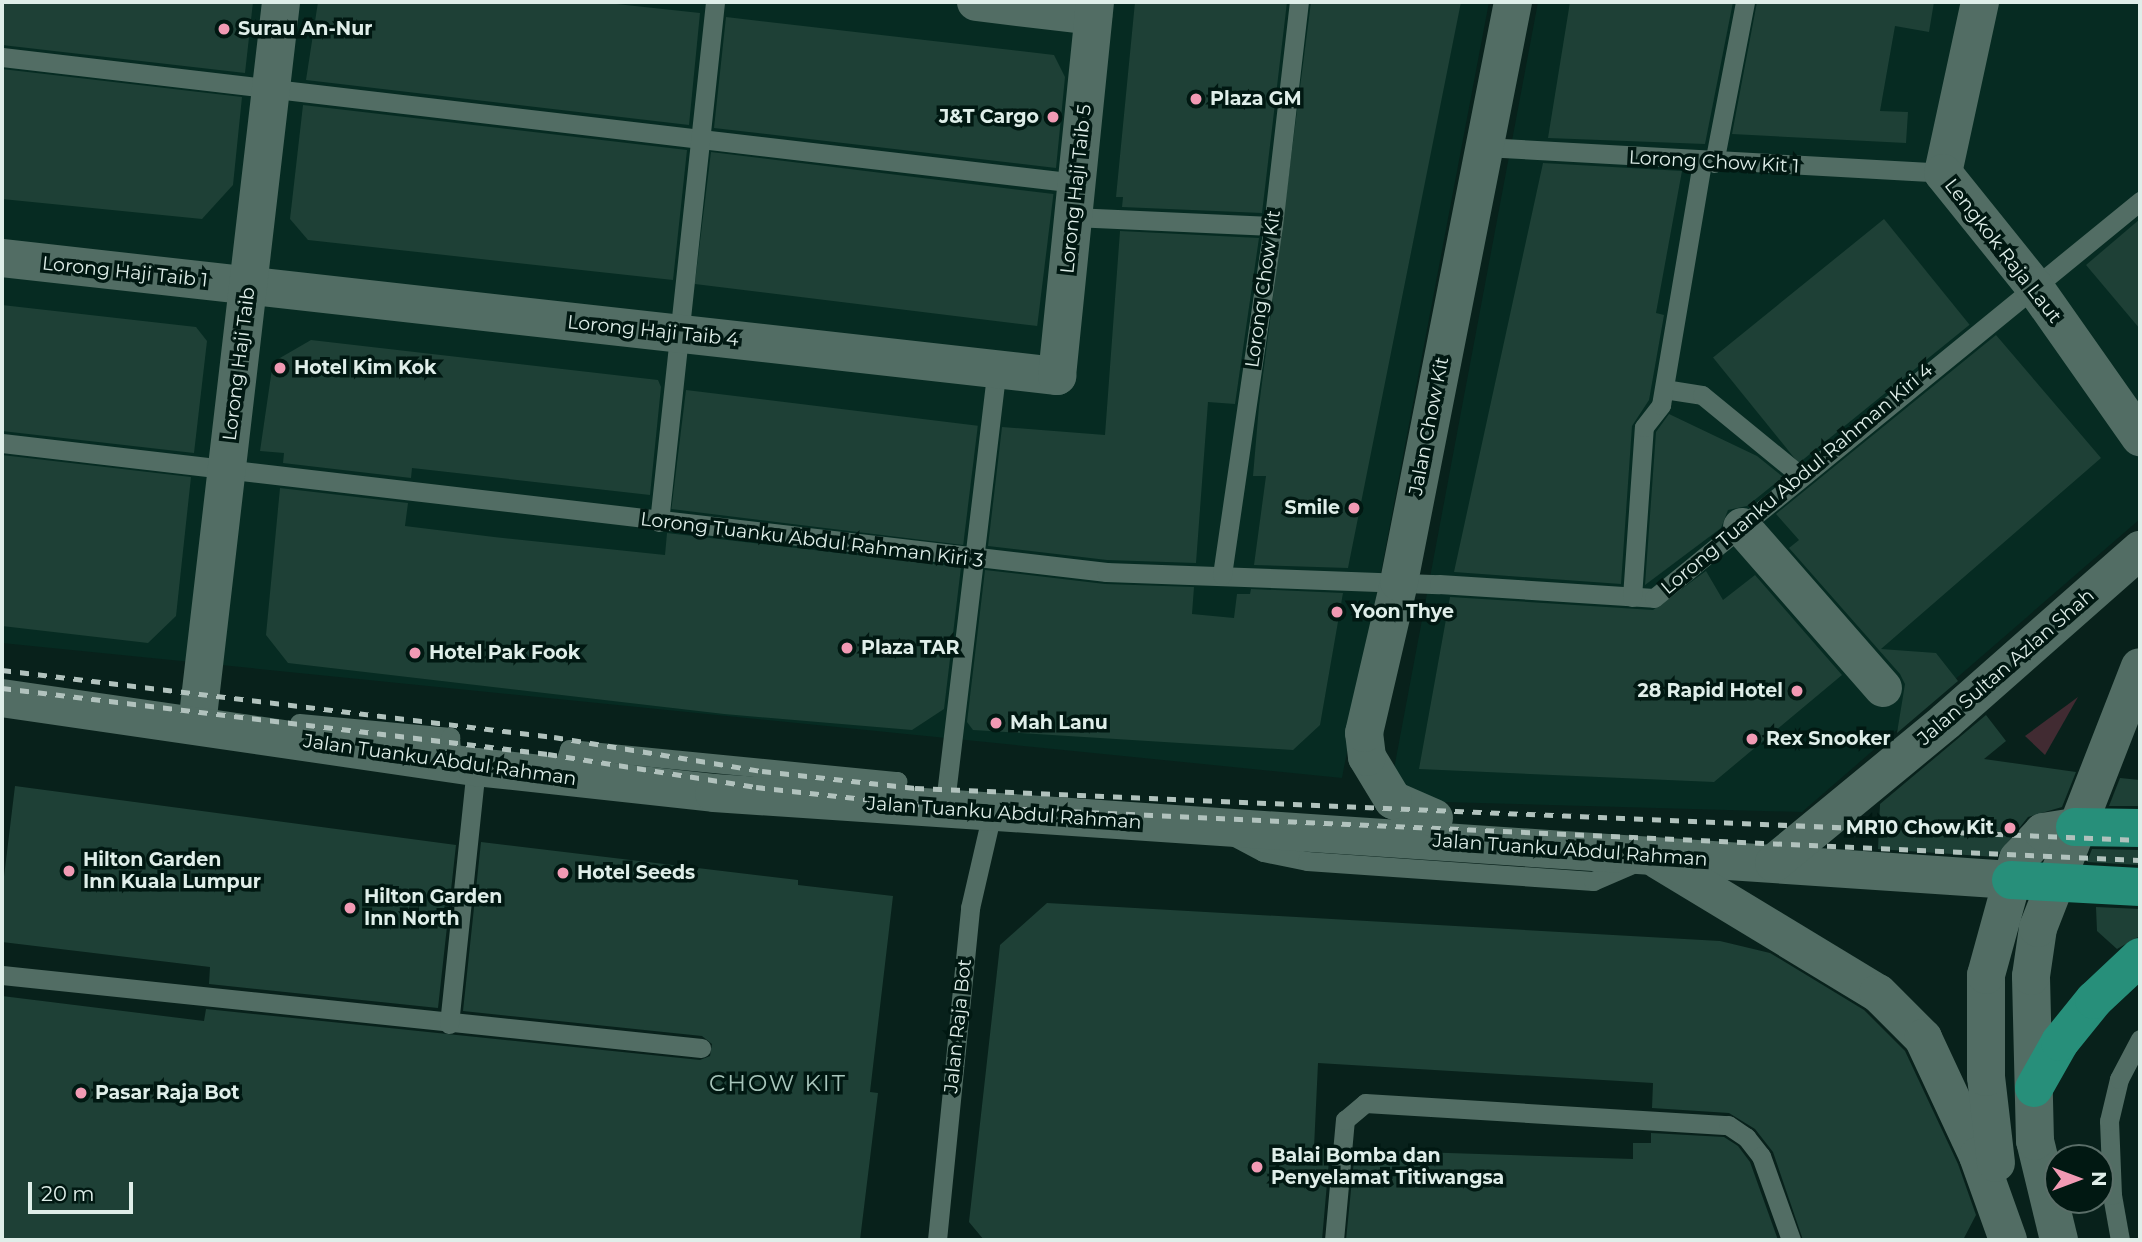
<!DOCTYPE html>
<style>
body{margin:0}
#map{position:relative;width:2142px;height:1242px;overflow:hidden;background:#08211b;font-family:Montserrat,sans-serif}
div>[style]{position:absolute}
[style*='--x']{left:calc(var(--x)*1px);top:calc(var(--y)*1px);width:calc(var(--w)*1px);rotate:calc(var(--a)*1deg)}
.built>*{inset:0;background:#062b22}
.green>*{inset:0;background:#412b32}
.building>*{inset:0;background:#1e4036;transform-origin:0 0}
.lane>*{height:19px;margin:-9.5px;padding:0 9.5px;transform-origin:9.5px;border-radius:9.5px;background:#526d64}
.street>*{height:38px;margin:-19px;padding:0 19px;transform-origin:19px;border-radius:19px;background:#526d64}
.secondary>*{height:38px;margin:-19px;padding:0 19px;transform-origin:19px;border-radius:19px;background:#526d64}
.primary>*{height:38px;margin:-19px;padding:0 19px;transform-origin:19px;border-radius:19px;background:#278f7a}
.rail>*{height:5px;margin-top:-2.5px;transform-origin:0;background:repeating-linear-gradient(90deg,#b1c2bd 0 9px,transparent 0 18px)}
.dots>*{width:19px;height:19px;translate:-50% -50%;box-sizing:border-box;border:4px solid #011812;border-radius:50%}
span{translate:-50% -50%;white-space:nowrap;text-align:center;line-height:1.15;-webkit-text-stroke:7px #011812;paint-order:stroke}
.poi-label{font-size:19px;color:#dfeee9;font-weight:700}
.left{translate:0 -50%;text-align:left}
.right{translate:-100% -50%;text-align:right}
.street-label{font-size:19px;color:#dfeee9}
.quarter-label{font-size:23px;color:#a9c6bc;letter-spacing:2px}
.frame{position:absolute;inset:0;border:4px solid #dfeee9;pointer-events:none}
.north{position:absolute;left:2044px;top:1144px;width:70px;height:70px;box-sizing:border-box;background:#011812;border:2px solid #5a6e68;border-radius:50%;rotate:90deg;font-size:19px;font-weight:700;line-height:28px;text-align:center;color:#dfeee9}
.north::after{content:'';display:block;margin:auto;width:24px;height:32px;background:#f19ab4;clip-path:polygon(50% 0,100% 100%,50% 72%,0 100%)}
.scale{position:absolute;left:28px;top:1182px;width:105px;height:32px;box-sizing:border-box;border:4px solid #dfeee9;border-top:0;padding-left:9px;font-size:21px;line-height:24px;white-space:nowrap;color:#dfeee9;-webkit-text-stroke:5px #011812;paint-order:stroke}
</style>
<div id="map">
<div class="built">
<div style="clip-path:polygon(2px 2px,1489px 2px,1342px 778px,2px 643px)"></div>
<div style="clip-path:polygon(1538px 2px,2140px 2px,2140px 519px,1802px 812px,1406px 801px,1394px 769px)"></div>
</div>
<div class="green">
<div style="clip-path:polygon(2078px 697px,2045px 755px,2025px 736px)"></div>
</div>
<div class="building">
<div style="clip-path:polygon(2px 2px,253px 2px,245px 73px,2px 45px)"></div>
<div style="clip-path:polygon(318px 2px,598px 2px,700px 13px,689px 125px,306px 80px)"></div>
<div style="clip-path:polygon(1135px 2px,1287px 2px,1262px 213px,1122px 207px,1123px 197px,1116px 197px)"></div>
<div style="clip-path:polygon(1311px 2px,1461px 2px,1348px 568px,1254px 565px,1266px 476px,1253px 476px,1259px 406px)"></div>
<div style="clip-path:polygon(1570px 2px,1733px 2px,1705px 144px,1548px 138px)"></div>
<div style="clip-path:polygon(1757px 2px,1934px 2px,1929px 32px,1895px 26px,1880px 111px,1908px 112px,1906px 143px,1732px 134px)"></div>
<div style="clip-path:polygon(726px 17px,1054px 55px,1065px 77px,1056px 168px,714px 128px)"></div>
<div style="clip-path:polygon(2px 69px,242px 97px,233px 185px,202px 219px,2px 199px)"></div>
<div style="clip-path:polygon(303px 105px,687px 150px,673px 280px,308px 240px,290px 219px)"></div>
<div style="left:711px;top:152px;width:345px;height:133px;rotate:7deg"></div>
<div style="clip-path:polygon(1543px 163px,1682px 171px,1656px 313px,1664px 315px,1649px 400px,1632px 426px,1621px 584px,1454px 572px)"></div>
<div style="left:1884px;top:219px;width:136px;height:220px;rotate:51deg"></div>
<div style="clip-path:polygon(2140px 219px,2140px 329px,2086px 265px)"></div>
<div style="clip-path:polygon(1120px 231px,1259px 238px,1235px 404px,1208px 402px,1196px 563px,1107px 560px,988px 546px,1002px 427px,1105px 435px)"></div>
<div style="clip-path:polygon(2px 305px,196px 327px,207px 341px,194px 453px,2px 431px)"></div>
<div style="clip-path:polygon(1996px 335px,2101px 458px,1881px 649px,1936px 653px,1958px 681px,1897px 733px,1905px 684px,1900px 674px,1789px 548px,1799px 540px,1776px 514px)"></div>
<div style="clip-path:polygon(311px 340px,658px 380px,661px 387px,650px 495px,412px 468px,411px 478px,283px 463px,284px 453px,260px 451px,273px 362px)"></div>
<div style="left:686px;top:390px;width:294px;height:120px;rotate:7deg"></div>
<div style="clip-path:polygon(1669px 414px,1757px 456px,1783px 477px,1747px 506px,1728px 510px,1721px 528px,1645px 585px,1656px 432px)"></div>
<div style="clip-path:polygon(2px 455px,191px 477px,176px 616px,148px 643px,2px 626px)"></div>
<div style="clip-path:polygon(280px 488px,408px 503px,405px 526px,494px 537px,665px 555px,667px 533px,961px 567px,944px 709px,912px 730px,724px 714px,288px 663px,266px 635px)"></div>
<div style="clip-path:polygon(985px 570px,1105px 584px,1194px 587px,1192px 614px,1234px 618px,1237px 594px,1250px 594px,1251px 589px,1343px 593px,1320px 725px,1293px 750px,973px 730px,967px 722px)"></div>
<div style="clip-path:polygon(1706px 571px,1723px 600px,1755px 575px,1842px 675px,1714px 782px,1419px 769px,1450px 597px,1653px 610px)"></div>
<div style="clip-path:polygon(1986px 715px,2006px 741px,1984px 759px,2076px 772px,2062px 807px,2028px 817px,1996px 857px,1878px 849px,1880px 804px)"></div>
<div style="clip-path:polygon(2120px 778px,2140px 780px,2140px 806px,2109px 806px)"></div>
<div style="clip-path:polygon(15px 786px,456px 845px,438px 1008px,209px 984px,210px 967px,2px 942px,2px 893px)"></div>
<div style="clip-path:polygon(481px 842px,798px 880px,798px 885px,893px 896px,870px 1092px,878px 1093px,860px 1240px,2px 1240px,2px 996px,204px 1021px,206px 1009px,700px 1060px,710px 1056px,712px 1044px,702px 1036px,463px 1011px)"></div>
<div style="clip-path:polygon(2092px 849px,2140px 850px,2140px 865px,2087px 862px)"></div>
<div style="clip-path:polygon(1047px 903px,1720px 941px,1770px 953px,1864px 1010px,1905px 1051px,1958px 1164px,1976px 1215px,1963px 1240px,1803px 1240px,1773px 1152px,1755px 1129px,1729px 1113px,1652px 1108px,1653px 1083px,1318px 1063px,1314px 1148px,1330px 1149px,1322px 1240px,984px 1240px,969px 1222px,1000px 945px)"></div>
<div style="clip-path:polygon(2096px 907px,2140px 909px,2140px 936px,2117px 949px,2097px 931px)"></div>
<div style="clip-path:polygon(1651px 1133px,1724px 1137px,1738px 1146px,1750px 1162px,1778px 1240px,1346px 1240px,1355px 1150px,1633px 1159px,1633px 1143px,1651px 1143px)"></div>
</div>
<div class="lane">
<div style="--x:2;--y:57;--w:1082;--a:6.69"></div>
<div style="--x:1484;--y:147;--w:460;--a:3.2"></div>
<div style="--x:1714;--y:163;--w:164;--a:-79.1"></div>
<div style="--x:1073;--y:217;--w:200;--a:2.6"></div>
<div style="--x:1664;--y:389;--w:38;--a:9"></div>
<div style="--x:1702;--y:395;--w:128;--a:39.3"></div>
<div style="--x:2;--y:443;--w:1112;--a:6.66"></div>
<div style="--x:1106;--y:572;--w:333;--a:2.1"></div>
<div style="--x:1439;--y:584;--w:215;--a:3.7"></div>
<div style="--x:1654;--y:598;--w:628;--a:-39.24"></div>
<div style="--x:659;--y:522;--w:523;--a:-83.85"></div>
<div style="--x:1222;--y:575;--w:353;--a:-81.7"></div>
<div style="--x:1273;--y:226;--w:226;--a:-83.4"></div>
<div style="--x:1632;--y:597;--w:170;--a:-86"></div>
<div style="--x:1644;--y:427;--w:28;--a:-52"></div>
<div style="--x:1661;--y:405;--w:245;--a:-80.4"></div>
<div style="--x:299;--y:723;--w:152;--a:5.3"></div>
<div style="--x:450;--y:737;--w:26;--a:86"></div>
<div style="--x:560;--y:777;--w:29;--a:-72"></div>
<div style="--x:569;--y:749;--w:330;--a:5.6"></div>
<div style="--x:897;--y:781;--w:24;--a:95"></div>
<div style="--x:944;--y:811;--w:445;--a:-83.2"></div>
<div style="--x:1235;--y:837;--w:32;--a:28"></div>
<div style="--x:1263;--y:852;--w:45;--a:11.6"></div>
<div style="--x:1307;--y:861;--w:287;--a:4"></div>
<div style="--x:1593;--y:881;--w:48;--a:-23.4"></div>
<div style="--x:2;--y:975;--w:703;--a:5.96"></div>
<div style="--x:449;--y:1024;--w:258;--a:-84"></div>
<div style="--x:937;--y:1240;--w:334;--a:-84.3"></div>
<div style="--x:970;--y:908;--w:98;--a:-77"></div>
<div style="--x:1334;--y:1240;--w:121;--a:-84.8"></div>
<div style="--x:1345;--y:1120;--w:26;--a:-40"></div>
<div style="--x:1365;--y:1103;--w:364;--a:3.5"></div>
<div style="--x:1728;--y:1125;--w:22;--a:34"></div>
<div style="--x:1746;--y:1137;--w:24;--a:52"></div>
<div style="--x:1761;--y:1156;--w:89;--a:70.3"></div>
<div style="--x:2120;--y:1240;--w:46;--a:-100.1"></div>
<div style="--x:2112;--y:1195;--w:74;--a:-92.3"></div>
<div style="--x:2109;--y:1121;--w:43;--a:-76.6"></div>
<div style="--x:2119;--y:1079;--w:45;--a:-62.3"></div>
</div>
<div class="street">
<div style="--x:976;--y:2;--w:118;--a:6.8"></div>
<div style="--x:1980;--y:2;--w:175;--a:102.2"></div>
<div style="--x:1943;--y:173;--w:144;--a:51.2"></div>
<div style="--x:2033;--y:285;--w:186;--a:54.9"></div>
<div style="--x:2;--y:258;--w:1062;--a:6.38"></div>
<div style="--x:1057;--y:376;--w:376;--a:-84.2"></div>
<div style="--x:1742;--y:527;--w:214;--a:48.8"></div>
<div style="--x:197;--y:725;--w:728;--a:-83.37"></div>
</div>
<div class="secondary">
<div style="--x:2;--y:698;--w:479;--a:8.3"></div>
<div style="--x:476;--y:767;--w:239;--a:6.2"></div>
<div style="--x:714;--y:793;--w:1300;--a:3.84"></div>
<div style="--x:1434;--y:818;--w:45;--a:-156.3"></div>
<div style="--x:1393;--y:800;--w:50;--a:-121.2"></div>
<div style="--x:1367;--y:757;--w:24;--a:-97"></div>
<div style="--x:1364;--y:733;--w:155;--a:-76.9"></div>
<div style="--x:1399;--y:582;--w:591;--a:-78.88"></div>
<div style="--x:1658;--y:860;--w:257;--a:31.2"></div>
<div style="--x:1878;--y:993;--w:64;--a:45"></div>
<div style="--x:1923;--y:1038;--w:130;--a:65"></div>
<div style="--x:1978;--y:1156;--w:89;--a:70.3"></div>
<div style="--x:1774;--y:863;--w:223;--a:-39.5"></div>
<div style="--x:1946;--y:721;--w:259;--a:-41.4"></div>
<div style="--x:1996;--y:1163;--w:87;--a:-96.6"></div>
<div style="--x:1986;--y:1077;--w:102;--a:-90"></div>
<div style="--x:1986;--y:975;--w:120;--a:-74.6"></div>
<div style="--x:2018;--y:859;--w:37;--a:-47"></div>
<div style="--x:2043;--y:832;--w:32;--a:-9"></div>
<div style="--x:2059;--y:1240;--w:102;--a:-103.6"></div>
<div style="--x:2035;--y:1141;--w:165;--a:-91.4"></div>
<div style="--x:2031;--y:976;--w:49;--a:-81.7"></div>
<div style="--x:2038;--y:928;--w:280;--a:-68.7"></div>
</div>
<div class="primary">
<div style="--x:2075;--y:827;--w:65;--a:0.9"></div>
<div style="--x:2011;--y:880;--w:129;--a:3.1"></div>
<div style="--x:2034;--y:1088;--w:53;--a:-60.5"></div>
<div style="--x:2060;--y:1042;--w:54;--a:-51"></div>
<div style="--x:2094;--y:1000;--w:63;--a:-43.1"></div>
</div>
<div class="rail">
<div style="--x:2;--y:670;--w:556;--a:6.92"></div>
<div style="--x:554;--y:737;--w:211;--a:9.3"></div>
<div style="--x:762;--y:771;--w:154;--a:6.3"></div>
<div style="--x:915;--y:788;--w:1226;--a:2.43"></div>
<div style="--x:2;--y:688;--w:550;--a:6.89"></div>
<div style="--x:548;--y:754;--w:211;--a:9"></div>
<div style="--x:756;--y:787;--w:155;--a:6.3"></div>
<div style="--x:910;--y:804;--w:1231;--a:2.61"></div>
</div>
<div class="dots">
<div style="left:224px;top:29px;background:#f19ab4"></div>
<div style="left:1196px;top:99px;background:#f19ab4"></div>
<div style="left:1053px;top:117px;background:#f19ab4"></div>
<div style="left:280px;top:368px;background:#f19ab4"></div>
<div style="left:1354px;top:508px;background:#f19ab4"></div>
<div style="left:1337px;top:612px;background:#f19ab4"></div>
<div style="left:847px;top:648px;background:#f19ab4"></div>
<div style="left:415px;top:653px;background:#f19ab4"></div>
<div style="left:1797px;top:691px;background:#f19ab4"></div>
<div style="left:996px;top:723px;background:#f19ab4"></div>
<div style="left:1752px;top:739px;background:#f19ab4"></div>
<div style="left:2010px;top:828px;background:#f19ab4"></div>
<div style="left:69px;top:871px;background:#f19ab4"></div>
<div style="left:563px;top:873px;background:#f19ab4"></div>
<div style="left:350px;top:908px;background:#f19ab4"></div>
<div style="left:81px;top:1093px;background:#f19ab4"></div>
<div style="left:1257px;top:1167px;background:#f19ab4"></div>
</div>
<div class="poi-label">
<span class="left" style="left:238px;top:29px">Surau An-Nur</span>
<span class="left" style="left:1210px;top:99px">Plaza GM</span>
<span class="right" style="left:1039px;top:117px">J&amp;T Cargo</span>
<span class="left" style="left:294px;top:368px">Hotel Kim Kok</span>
<span class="right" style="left:1340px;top:508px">Smile</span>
<span class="left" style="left:1351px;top:612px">Yoon Thye</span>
<span class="left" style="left:861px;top:648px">Plaza TAR</span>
<span class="left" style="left:429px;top:653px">Hotel Pak Fook</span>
<span class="right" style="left:1783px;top:691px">28 Rapid Hotel</span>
<span class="left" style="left:1010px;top:723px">Mah Lanu</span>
<span class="left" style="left:1766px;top:739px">Rex Snooker</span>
<span class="right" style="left:1994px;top:828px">MR10 Chow Kit</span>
<span class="left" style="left:83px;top:871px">Hilton Garden<br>Inn Kuala Lumpur</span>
<span class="left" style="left:577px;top:873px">Hotel Seeds</span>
<span class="left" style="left:364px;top:908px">Hilton Garden<br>Inn North</span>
<span class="left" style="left:95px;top:1093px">Pasar Raja Bot</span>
<span class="left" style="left:1271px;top:1167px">Balai Bomba dan<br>Penyelamat Titiwangsa</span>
</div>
<div class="street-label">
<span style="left:1714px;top:162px;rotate:3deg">Lorong Chow Kit 1</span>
<span style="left:1076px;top:189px;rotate:-84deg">Lorong Haji Taib 5</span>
<span style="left:2003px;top:251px;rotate:52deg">Lengkok Raja Laut</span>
<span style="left:125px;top:272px;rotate:6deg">Lorong Haji Taib 1</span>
<span style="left:1263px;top:289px;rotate:-82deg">Lorong Chow Kit</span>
<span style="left:653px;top:331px;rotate:6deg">Lorong Haji Taib 4</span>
<span style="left:239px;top:364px;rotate:-83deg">Lorong Haji Taib</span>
<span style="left:1429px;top:426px;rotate:-79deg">Jalan Chow Kit</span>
<span style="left:1797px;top:479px;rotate:-40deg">Lorong Tuanku Abdul Rahman Kiri 4</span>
<span style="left:812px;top:540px;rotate:7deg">Lorong Tuanku Abdul Rahman Kiri 3</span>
<span style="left:2006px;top:667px;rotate:-41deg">Jalan Sultan Azlan Shah</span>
<span style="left:440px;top:760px;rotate:8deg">Jalan Tuanku Abdul Rahman</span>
<span style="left:1004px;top:813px;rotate:4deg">Jalan Tuanku Abdul Rahman</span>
<span style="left:1570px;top:850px;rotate:4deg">Jalan Tuanku Abdul Rahman</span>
<span style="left:958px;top:1026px;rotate:-84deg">Jalan Raja Bot</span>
</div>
<div class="quarter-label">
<span style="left:778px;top:1083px">CHOW KIT</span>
</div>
<div class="frame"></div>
<div class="north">N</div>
<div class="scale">20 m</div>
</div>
